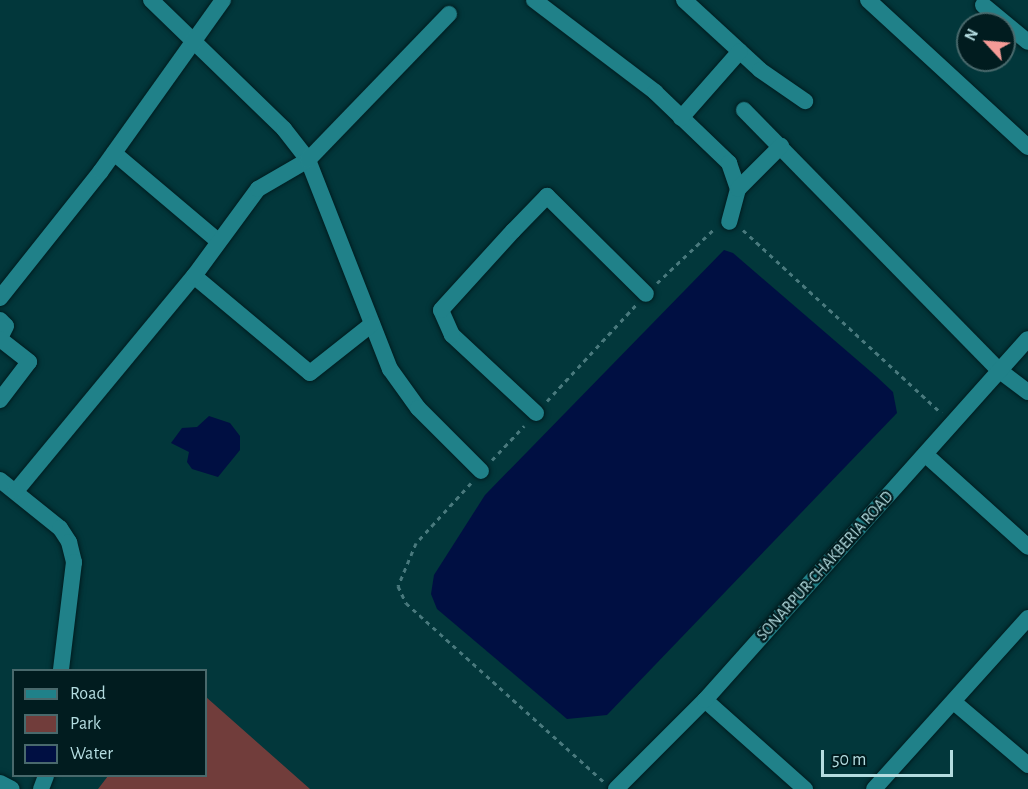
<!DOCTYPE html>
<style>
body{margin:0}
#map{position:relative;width:1028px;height:789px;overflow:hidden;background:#02373b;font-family:"Alegreya Sans",sans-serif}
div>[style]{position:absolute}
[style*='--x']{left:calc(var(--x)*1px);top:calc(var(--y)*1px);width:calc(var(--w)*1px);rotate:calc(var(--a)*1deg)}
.green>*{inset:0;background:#713d3b}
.water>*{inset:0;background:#000f42}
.path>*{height:3px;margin-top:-1.5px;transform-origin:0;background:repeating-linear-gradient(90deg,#49797d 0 4.5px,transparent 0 9px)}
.roads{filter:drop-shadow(0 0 2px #011c1f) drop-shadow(0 0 2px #011c1f)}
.minor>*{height:16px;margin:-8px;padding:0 8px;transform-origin:8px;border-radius:8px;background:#208189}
.secondary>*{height:16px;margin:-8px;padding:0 8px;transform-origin:8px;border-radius:8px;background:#208189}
span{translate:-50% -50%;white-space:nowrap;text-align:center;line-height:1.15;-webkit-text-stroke:4.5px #011c1f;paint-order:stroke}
.street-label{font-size:16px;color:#b4dce0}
.legend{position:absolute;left:12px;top:669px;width:195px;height:108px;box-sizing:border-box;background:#011c1f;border:2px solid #49696c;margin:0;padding:8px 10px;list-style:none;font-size:18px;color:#b4dce0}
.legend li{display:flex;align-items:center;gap:12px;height:30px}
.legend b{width:30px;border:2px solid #49696c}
.north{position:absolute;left:956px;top:12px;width:60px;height:60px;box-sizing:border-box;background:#011c1f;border:2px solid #49696c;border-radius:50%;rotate:296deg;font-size:16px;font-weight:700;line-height:24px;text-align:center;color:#b4dce0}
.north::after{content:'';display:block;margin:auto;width:21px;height:27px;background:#f59b97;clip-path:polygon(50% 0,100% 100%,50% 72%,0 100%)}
.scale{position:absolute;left:821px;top:750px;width:132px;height:27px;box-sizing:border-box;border:3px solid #b4dce0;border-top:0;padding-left:8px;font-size:18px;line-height:21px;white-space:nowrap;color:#b4dce0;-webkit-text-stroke:4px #011c1f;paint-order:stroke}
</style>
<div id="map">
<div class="green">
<div style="clip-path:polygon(206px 697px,310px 789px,98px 789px,108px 776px,206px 776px)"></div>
</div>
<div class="water">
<div style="clip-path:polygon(724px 250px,733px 253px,877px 377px,893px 392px,897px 413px,607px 715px,567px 719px,437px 609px,431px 594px,434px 575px,485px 495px)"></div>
<div style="clip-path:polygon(209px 416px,230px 423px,240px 436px,240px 450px,218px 477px,192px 469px,187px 462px,189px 452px,171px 443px,182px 428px,197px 427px)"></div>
</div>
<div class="path">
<div style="--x:743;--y:230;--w:270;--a:42.7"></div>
<div style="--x:657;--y:283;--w:77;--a:-43.4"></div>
<div style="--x:547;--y:401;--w:131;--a:-47.2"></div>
<div style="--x:492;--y:460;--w:47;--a:-46.7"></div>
<div style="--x:471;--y:483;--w:81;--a:132.5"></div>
<div style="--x:416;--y:543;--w:47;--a:112.7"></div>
<div style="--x:398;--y:586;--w:19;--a:65"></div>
<div style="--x:406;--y:603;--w:266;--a:42.1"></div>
</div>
<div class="roads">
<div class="minor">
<div style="--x:151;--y:0;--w:185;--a:44.1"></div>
<div style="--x:284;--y:129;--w:39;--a:52"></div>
<div style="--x:308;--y:160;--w:225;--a:68.6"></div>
<div style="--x:390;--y:369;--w:48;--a:54.3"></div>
<div style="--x:418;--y:408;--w:89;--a:45"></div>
<div style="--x:534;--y:0;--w:152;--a:37.2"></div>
<div style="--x:655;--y:92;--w:103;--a:43.8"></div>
<div style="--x:729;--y:163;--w:28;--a:71"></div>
<div style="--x:738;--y:189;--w:34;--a:105"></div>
<div style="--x:684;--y:0;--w:103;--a:42.6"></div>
<div style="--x:760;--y:70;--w:55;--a:34.6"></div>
<div style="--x:868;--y:0;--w:217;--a:42.6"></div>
<div style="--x:983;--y:5;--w:58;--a:39.4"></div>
<div style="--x:744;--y:110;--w:366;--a:45.6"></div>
<div style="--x:1000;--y:371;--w:35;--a:37"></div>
<div style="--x:681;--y:118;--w:89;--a:-48.6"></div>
<div style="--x:114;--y:153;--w:136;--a:40.2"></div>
<div style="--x:738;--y:189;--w:61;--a:-45"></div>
<div style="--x:194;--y:276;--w:151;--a:39.9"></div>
<div style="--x:310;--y:373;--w:79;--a:-38.3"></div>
<div style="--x:0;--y:298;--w:162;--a:-51.5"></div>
<div style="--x:101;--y:171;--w:210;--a:-54.5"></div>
<div style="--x:0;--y:320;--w:8;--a:45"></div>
<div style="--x:6;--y:326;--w:13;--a:117"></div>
<div style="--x:0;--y:339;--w:37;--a:38"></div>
<div style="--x:29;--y:362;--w:48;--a:127.3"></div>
<div style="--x:536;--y:413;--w:115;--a:-137.1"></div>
<div style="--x:452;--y:335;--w:27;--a:-114"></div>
<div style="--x:441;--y:310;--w:107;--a:-47.7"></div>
<div style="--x:513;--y:231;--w:49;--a:-45.8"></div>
<div style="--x:547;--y:196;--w:139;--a:44.7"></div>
<div style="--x:926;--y:455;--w:137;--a:42"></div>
<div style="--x:0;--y:480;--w:77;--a:38.7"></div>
<div style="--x:60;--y:528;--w:17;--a:57"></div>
<div style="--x:69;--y:542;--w:21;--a:76"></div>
<div style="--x:74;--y:562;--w:109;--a:96.9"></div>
<div style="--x:16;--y:491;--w:279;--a:-50.4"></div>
<div style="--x:194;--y:276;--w:108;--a:-53.7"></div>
<div style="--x:258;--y:189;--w:58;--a:-30.1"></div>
<div style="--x:308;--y:160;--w:203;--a:-46"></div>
<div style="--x:705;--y:700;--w:134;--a:41.7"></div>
<div style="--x:955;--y:703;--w:96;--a:40.3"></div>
<div style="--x:0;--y:783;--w:13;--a:27"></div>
<div style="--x:41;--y:789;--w:14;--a:-69"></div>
<div style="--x:874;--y:789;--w:230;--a:-48"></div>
</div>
<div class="secondary">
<div style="--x:616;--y:789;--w:126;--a:-45"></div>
<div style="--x:705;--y:700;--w:484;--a:-48.2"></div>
</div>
</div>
<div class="street-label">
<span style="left:825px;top:566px;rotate:-48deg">SONARPUR-CHAKBERIA ROAD</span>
</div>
<ul class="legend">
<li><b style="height:8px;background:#208189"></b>Road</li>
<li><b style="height:16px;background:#713d3b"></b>Park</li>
<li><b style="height:16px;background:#000f42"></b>Water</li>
</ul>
<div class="north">N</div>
<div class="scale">50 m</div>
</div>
